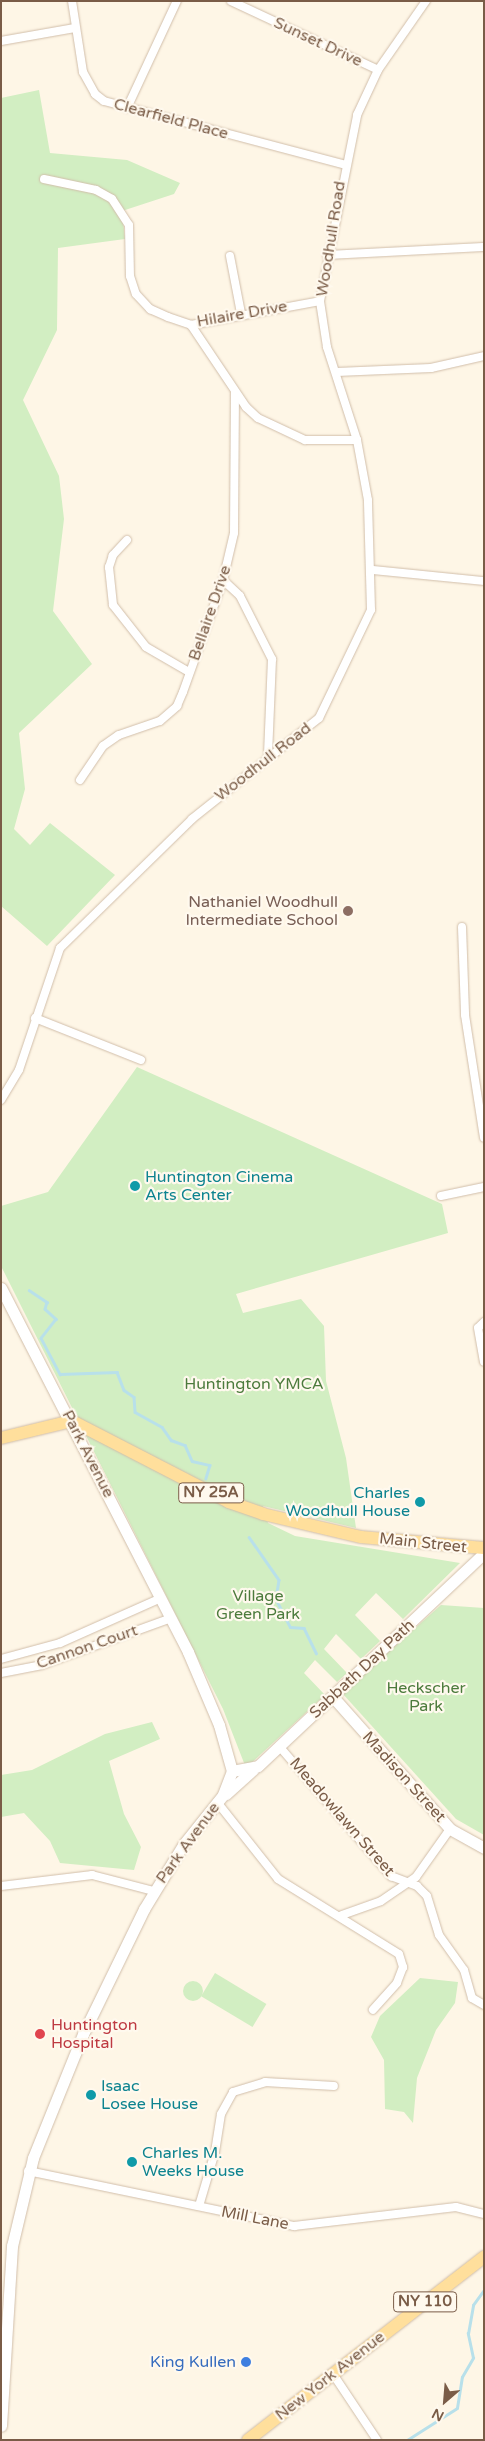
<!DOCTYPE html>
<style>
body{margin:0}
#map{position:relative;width:485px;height:2441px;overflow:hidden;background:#fef6e6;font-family:"Varela Round",sans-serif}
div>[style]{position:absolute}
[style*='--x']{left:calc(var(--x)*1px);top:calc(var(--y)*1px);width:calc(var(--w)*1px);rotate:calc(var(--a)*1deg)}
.green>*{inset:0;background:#d2eec2;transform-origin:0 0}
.round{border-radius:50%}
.stream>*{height:2.5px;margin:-1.25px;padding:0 1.25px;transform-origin:1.25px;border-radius:1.25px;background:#b8e0ea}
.roads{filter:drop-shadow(0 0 1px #d1beaa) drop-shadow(0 0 1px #d1beaa)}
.street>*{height:8px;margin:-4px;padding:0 4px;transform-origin:4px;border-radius:4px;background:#fff}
.secondary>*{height:11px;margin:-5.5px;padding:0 5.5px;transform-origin:5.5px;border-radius:5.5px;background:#fff}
.primary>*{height:12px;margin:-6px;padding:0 6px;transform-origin:6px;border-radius:6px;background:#ffdf9c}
.dots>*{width:14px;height:14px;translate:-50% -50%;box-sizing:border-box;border:2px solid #fff9ee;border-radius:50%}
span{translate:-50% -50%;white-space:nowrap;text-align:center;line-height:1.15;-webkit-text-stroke:4.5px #fff9ee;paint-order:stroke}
.shield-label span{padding:1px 4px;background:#fff9ee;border:1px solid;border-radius:4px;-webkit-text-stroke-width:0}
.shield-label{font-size:15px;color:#7a5c47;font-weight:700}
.street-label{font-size:16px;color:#7a5c47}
.education-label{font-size:16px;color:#785e54}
.right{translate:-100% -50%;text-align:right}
.culture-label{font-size:16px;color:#0d838f}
.left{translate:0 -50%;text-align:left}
.park-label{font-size:16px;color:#4c7b3c}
.health-label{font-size:16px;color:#be3a42}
.shop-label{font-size:16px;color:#366cbe}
.frame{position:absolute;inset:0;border:2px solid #7a5c47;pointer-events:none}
.north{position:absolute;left:420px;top:2376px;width:50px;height:50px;-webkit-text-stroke:4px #fff9ee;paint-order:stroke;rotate:207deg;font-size:14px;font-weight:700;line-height:20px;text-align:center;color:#7a5c47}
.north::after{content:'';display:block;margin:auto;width:18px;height:22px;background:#7a5c47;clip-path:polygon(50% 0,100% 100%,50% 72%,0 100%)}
</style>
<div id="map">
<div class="green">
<div style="clip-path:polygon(39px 90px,50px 153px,127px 160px,180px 183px,174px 194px,122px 211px,125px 239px,58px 248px,57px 330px,23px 400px,59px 476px,64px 519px,53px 611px,92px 664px,19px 733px,25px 789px,14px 829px,30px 845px,50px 823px,115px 875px,47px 946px,1px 906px,1px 98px)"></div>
<div style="clip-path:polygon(137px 1067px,442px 1204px,448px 1233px,236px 1294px,243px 1313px,301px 1299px,324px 1326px,326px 1381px,346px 1458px,356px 1528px,263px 1506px,268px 1523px,295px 1536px,460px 1563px,403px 1619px,376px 1593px,355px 1615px,380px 1641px,361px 1659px,336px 1634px,324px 1649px,347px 1673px,337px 1682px,315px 1660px,304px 1673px,325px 1695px,246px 1768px,223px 1709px,1px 1266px,1px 1206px,48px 1192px)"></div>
<div style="clip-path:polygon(441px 1605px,484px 1608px,484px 1835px,456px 1819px,342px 1693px)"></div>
<div style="clip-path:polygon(152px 1722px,160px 1739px,109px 1761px,124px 1814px,141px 1847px,134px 1870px,60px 1863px,50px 1841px,24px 1813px,1px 1817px,1px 1775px,32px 1770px,105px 1734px)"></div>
<div style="left:215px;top:1973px;width:60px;height:27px;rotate:31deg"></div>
<div style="clip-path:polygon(420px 1978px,458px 1982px,455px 2003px,436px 2030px,417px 2078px,413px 2123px,404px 2112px,385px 2109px,384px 2060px,371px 2037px,380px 2016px)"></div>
<div class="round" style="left:183px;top:1981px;width:20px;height:20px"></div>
</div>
<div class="stream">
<div style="--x:29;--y:1290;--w:22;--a:34"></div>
<div style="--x:47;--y:1302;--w:7;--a:106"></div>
<div style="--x:45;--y:1309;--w:15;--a:42"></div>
<div style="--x:56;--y:1319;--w:24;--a:128"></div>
<div style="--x:41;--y:1338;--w:41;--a:62.2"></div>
<div style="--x:60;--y:1374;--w:57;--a:-2"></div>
<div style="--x:117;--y:1372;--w:19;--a:69"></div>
<div style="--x:124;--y:1390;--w:12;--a:35"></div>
<div style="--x:134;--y:1397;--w:15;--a:86"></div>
<div style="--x:135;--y:1412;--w:31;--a:29"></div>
<div style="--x:162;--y:1427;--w:16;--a:55"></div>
<div style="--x:171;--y:1440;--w:15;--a:20"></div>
<div style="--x:185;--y:1445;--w:17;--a:66"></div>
<div style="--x:192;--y:1461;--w:18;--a:13"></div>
<div style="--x:210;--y:1465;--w:14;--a:107"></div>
<div style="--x:249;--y:1537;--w:52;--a:55.1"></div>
<div style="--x:279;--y:1580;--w:19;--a:99"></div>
<div style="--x:276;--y:1599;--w:31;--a:63"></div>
<div style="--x:290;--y:1627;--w:14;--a:4"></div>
<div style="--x:304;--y:1628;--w:28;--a:64"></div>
<div style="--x:407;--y:2440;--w:59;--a:-32.6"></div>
<div style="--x:457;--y:2408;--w:31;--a:-81"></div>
<div style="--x:462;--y:2377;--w:22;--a:-60"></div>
<div style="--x:473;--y:2358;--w:25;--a:-102"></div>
<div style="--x:468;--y:2334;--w:29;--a:-80"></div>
<div style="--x:473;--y:2305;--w:19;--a:-54"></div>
</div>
<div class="roads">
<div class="street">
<div style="--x:72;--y:1;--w:72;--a:81.2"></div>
<div style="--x:83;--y:72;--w:25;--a:61"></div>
<div style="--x:95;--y:94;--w:11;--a:38"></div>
<div style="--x:104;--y:101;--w:247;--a:14.8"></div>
<div style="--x:231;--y:1;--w:162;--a:25.1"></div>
<div style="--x:1;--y:41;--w:75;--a:-10"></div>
<div style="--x:127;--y:108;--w:118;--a:-65"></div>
<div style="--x:44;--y:179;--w:53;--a:11.9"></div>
<div style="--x:96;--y:190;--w:18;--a:29"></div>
<div style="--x:112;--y:199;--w:31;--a:57"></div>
<div style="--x:129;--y:225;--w:51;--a:88.9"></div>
<div style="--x:130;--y:276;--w:19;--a:72"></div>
<div style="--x:136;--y:294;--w:21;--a:47"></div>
<div style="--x:150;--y:309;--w:20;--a:24"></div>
<div style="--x:168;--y:317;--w:24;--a:19"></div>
<div style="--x:191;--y:325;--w:131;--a:-10.5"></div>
<div style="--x:327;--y:255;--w:157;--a:-2.9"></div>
<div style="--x:230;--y:256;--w:58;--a:79.1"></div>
<div style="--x:191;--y:325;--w:99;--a:56.1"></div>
<div style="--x:246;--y:407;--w:16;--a:43"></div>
<div style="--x:258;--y:418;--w:52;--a:25.1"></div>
<div style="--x:305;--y:440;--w:52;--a:0"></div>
<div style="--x:337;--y:372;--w:94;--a:-2.4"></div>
<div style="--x:431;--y:368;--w:54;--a:-12.8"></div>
<div style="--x:127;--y:540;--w:21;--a:133"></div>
<div style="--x:113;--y:555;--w:13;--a:108"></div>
<div style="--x:109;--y:567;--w:38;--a:84"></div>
<div style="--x:113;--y:605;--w:53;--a:51.8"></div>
<div style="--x:146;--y:647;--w:50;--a:30.2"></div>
<div style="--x:373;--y:570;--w:112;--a:5.7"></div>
<div style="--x:223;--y:580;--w:23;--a:43"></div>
<div style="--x:240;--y:596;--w:71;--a:63.1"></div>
<div style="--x:272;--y:659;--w:97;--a:92.4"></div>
<div style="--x:80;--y:780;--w:41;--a:-55.9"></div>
<div style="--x:103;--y:746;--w:19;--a:-35"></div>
<div style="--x:119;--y:735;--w:43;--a:-18.9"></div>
<div style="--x:160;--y:721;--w:23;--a:-41"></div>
<div style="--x:177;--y:706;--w:15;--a:-67"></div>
<div style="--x:183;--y:692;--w:119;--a:-70.3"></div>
<div style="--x:223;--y:580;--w:48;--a:-76.8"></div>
<div style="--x:234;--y:533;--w:141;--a:-89.6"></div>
<div style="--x:462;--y:927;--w:88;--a:88"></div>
<div style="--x:465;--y:1015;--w:124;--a:81.2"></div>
<div style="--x:35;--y:1018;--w:114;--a:21.6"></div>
<div style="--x:1;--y:1100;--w:35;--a:-59"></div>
<div style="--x:19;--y:1070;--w:129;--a:-71.4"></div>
<div style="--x:60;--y:948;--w:185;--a:-44.3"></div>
<div style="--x:192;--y:819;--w:162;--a:-38.5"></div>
<div style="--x:319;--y:718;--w:120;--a:-64.3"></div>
<div style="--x:371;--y:610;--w:110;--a:-91.6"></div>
<div style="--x:368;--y:500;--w:61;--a:-100.4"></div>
<div style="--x:357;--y:440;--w:98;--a:-107.9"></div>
<div style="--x:327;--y:347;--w:47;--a:-98.7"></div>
<div style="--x:320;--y:301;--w:190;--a:-78.7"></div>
<div style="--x:357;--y:115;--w:50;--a:-65"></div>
<div style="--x:378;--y:70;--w:84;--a:-55.2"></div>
<div style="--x:441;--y:1196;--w:44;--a:-11.8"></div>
<div style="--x:484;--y:1322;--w:8;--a:135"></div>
<div style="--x:478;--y:1328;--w:34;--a:80"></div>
<div style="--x:1;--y:1659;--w:61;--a:-15.2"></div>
<div style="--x:60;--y:1643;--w:111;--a:-24"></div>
<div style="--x:1;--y:1673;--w:42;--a:-11"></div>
<div style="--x:42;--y:1665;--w:137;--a:-20"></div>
<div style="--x:279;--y:1746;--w:172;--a:49.3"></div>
<div style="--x:391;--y:1876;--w:28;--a:21"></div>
<div style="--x:417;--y:1886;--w:14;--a:45"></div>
<div style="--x:427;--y:1896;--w:41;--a:72.9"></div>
<div style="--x:439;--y:1935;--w:43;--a:54.5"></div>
<div style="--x:464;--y:1970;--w:29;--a:74"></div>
<div style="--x:472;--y:1998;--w:14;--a:30"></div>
<div style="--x:217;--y:1802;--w:98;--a:51.6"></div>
<div style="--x:278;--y:1879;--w:142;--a:31.8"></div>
<div style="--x:399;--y:1954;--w:14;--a:73"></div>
<div style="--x:403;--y:1967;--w:17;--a:111"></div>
<div style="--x:397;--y:1983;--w:36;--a:132"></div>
<div style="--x:1;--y:1886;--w:92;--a:-6.9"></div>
<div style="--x:92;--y:1875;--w:64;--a:14.5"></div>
<div style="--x:342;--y:1915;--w:41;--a:-19.7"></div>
<div style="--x:381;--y:1901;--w:42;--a:-34.4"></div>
<div style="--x:416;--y:1877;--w:59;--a:-54.7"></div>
<div style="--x:28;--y:2171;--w:272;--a:11.7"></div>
<div style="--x:294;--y:2226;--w:163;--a:-6.7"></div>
<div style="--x:456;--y:2207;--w:29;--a:14"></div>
<div style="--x:199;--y:2206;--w:56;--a:-73.5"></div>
<div style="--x:215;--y:2152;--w:38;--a:-81"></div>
<div style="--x:221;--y:2114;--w:25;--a:-61"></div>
<div style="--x:233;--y:2092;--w:34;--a:-17"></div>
<div style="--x:265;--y:2082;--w:69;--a:3.3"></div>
<div style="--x:333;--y:2374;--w:79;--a:56.3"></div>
</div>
<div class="secondary">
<div style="--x:1;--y:1288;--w:409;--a:62.8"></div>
<div style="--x:188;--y:1652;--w:79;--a:67"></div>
<div style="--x:219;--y:1725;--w:48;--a:74.2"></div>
<div style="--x:232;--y:1771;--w:26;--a:111"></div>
<div style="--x:223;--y:1795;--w:64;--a:128.7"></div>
<div style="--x:183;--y:1845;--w:75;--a:121.4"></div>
<div style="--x:144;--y:1909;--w:139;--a:116"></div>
<div style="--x:83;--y:2034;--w:134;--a:112"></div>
<div style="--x:33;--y:2158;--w:90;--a:103.4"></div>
<div style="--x:12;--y:2246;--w:180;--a:93.5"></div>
<div style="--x:333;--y:1697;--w:176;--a:48.4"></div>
<div style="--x:450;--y:1829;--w:39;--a:29"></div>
<div style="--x:232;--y:1771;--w:26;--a:-11"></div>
<div style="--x:258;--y:1766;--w:311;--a:-43.3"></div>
<div style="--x:226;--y:1794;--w:36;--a:-42"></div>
</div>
<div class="primary">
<div style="--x:1;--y:1438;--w:73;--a:-13.5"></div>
<div style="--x:72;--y:1421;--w:177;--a:27.3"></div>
<div style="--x:229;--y:1502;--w:36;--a:19"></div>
<div style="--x:263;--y:1514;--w:101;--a:13.2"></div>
<div style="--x:361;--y:1537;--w:123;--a:5.1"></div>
<div style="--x:248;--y:2440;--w:299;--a:-37.8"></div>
</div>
</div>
<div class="dots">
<div style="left:348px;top:911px;background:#8d6e63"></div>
<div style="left:135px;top:1186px;background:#0f9aa8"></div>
<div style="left:420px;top:1502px;background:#0f9aa8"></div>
<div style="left:40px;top:2034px;background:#e0444e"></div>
<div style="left:91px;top:2095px;background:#0f9aa8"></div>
<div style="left:132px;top:2162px;background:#0f9aa8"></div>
<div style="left:246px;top:2362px;background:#3f7fe0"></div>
</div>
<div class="shield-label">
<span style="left:211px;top:1493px">NY 25A</span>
<span style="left:425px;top:2302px">NY 110</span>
</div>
<div class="street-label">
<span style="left:318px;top:42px;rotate:25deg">Sunset Drive</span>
<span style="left:171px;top:119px;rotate:15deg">Clearfield Place</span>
<span style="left:331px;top:239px;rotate:-81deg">Woodhull Road</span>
<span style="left:242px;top:314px;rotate:-10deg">Hilaire Drive</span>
<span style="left:210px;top:613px;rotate:-71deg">Bellaire Drive</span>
<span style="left:263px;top:762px;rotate:-38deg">Woodhull Road</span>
<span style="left:88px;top:1454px;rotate:63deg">Park Avenue</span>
<span style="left:423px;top:1543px;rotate:6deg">Main Street</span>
<span style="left:87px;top:1647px;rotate:-19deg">Cannon Court</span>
<span style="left:362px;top:1669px;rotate:-43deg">Sabbath Day Path</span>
<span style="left:404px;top:1777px;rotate:48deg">Madison Street</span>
<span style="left:342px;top:1817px;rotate:49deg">Meadowlawn Street</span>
<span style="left:188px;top:1843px;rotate:-54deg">Park Avenue</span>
<span style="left:255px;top:2218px;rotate:11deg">Mill Lane</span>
<span style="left:330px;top:2376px;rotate:-38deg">New York Avenue</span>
</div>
<div class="education-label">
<span class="right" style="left:338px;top:911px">Nathaniel Woodhull<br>Intermediate School</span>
</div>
<div class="culture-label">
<span class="left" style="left:145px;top:1186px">Huntington Cinema<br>Arts Center</span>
<span class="right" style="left:410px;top:1502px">Charles<br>Woodhull House</span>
<span class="left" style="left:101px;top:2095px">Isaac<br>Losee House</span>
<span class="left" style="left:142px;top:2162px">Charles M.<br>Weeks House</span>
</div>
<div class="park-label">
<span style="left:254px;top:1384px">Huntington YMCA</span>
<span style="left:258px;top:1605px">Village<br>Green Park</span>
<span style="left:426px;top:1697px">Heckscher<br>Park</span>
</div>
<div class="health-label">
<span class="left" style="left:51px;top:2034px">Huntington<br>Hospital</span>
</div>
<div class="shop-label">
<span class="right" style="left:236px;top:2362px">King Kullen</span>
</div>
<div class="frame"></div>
<div class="north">N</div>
</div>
